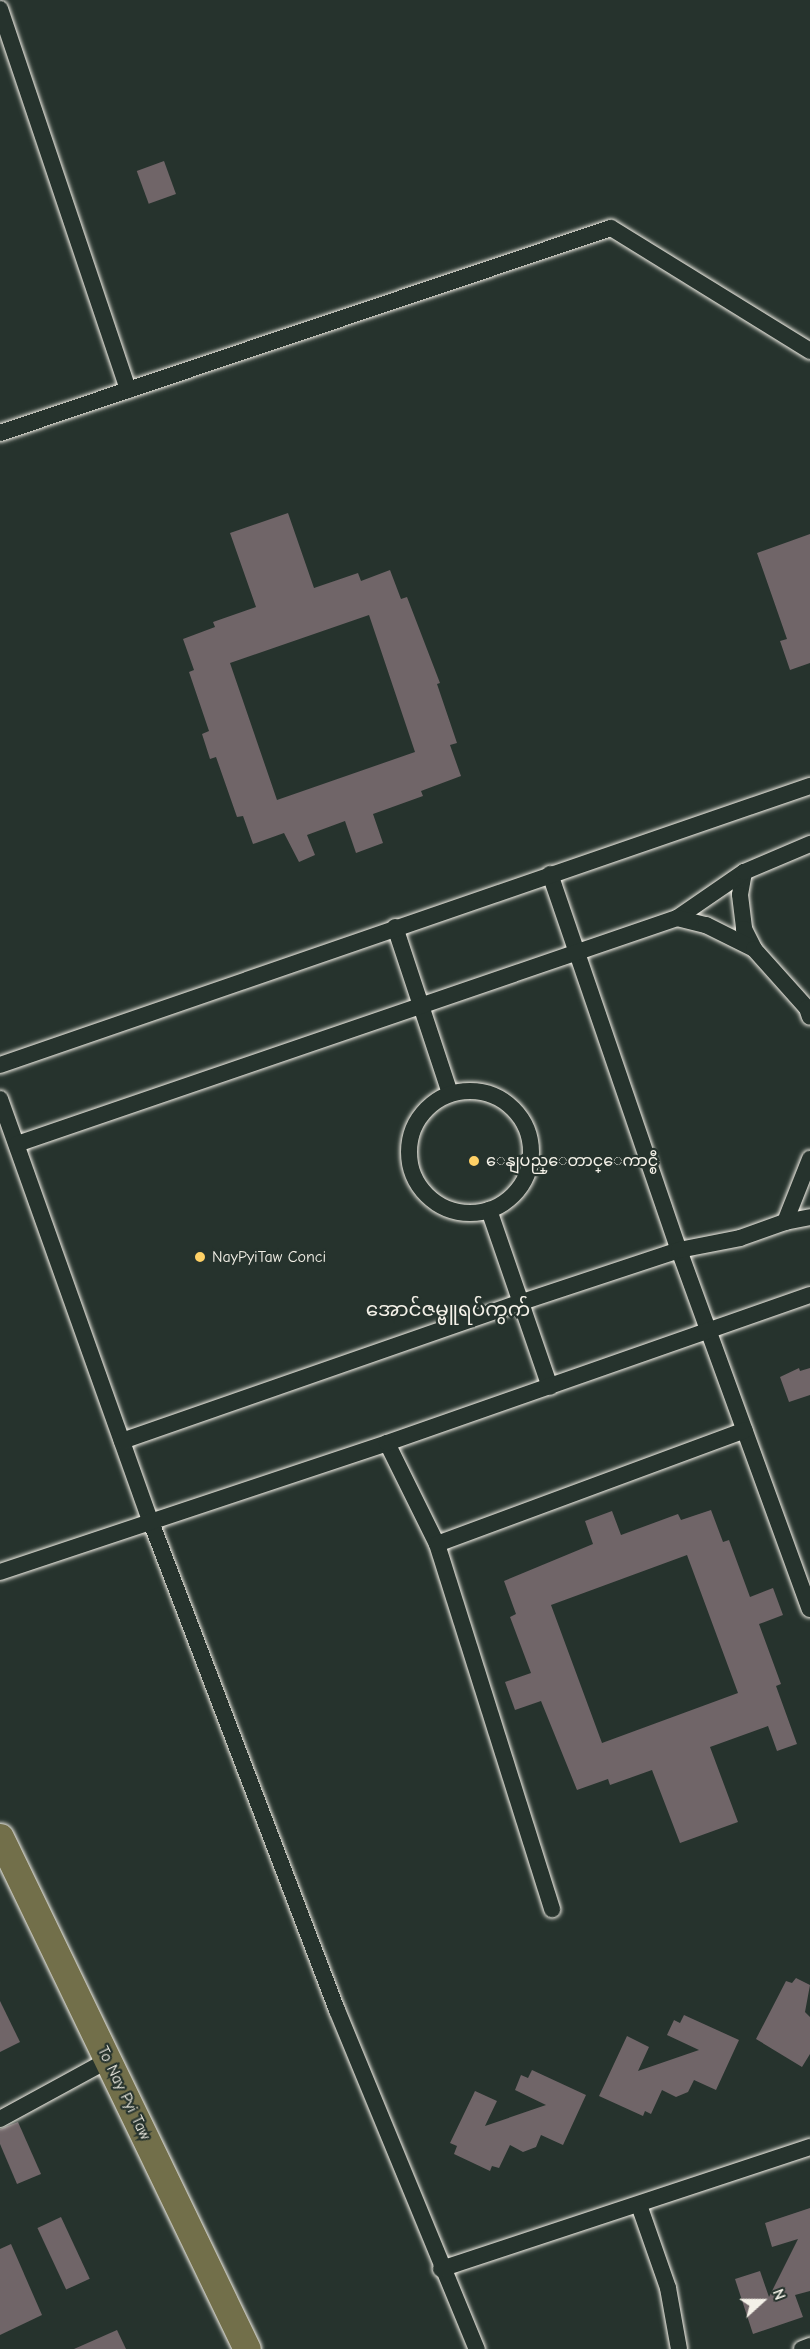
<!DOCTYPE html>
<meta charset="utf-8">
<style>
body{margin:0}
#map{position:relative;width:810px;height:2349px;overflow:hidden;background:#26332d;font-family:"Comic Neue","Noto Sans Myanmar",sans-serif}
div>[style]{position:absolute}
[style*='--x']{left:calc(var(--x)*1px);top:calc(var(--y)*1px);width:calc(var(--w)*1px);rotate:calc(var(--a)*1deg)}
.building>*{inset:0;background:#706568;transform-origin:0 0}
.roads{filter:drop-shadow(0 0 2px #f4f1e8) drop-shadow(0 0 2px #f4f1e8)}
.street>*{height:16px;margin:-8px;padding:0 8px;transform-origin:8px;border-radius:8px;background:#26332d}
.street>.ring{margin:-8px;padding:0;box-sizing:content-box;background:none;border:16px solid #26332d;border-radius:50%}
.primary>*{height:27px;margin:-13.5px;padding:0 13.5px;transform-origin:13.5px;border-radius:13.5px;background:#726f4a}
.dots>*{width:16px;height:16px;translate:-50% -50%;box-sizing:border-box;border:3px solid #26332d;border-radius:50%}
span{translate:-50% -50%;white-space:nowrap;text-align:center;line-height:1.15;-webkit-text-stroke:4.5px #26332d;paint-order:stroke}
.poi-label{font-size:16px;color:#f4f1e8}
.left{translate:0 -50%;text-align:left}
.street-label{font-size:16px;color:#f4f1e8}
.quarter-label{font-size:20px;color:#f4f1e8}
.north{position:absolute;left:732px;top:2271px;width:60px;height:60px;-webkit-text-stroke:4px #26332d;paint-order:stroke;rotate:69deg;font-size:16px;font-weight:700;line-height:24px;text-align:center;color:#f4f1e8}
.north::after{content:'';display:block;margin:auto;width:21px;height:27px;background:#f4f1e8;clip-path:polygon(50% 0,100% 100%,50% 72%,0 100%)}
</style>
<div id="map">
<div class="building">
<div style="left:164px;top:161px;width:35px;height:29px;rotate:70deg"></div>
<div style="clip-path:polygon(evenodd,288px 513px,314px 588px,358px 573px,361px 581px,390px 570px,401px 599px,407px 597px,440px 683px,437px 684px,457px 743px,450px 745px,461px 776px,421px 791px,423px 796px,373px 814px,383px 843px,356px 853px,345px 821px,307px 835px,315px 855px,299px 862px,284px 833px,253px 844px,243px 816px,237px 817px,216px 757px,210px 759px,202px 734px,209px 731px,189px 672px,194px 670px,183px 639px,215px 627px,213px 622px,256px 607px,230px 533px,288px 513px,369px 615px,415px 752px,277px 800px,230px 663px,369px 615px)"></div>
<div style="clip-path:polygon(810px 534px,810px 663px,790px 670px,780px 641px,787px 639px,757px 553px)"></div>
<div style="clip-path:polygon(799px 1368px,800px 1371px,810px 1368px,810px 1395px,789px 1402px,780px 1377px)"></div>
<div style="clip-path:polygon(evenodd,711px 1510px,723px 1542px,729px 1540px,750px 1597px,773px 1588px,783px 1615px,759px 1624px,781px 1684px,776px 1686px,797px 1744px,777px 1751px,768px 1726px,710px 1747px,738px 1822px,680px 1843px,652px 1770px,610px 1785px,608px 1779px,577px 1790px,541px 1701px,515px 1710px,505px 1682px,531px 1673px,510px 1617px,516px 1614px,504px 1581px,593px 1544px,585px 1521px,612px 1511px,621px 1535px,678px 1514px,681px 1520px,711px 1510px,687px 1555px,738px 1693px,602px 1743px,551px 1605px,687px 1555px)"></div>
<div style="clip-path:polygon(796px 1978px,810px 1985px,805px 2012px,810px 2017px,810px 2054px,802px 2067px,756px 2039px,786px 1981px,792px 1983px)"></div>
<div style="clip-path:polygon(0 2001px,20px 2042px,0 2052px)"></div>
<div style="clip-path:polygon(684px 2015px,739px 2040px,716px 2090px,694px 2080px,688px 2092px,676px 2097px,662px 2090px,651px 2114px,645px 2111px,643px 2116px,599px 2096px,627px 2036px,649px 2047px,638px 2071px,699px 2050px,667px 2035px,674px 2020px,680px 2023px)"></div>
<div style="clip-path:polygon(532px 2070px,586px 2095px,563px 2145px,541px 2135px,536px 2147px,523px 2152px,510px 2145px,499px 2168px,492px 2166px,490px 2171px,454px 2154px,457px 2146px,450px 2143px,475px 2091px,497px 2101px,485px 2126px,546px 2105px,515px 2090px,521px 2075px,528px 2078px)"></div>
<div style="clip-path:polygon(18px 2122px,41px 2174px,17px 2184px,0 2144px,0 2129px)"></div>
<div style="clip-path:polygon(810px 2208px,810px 2291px,795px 2295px,803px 2317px,753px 2334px,735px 2279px,760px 2271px,769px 2297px,798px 2239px,772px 2247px,765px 2223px)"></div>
<div style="left:61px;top:2217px;width:68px;height:26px;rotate:65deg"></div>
<div style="clip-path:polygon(11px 2244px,42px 2315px,0 2335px,0 2249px)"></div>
<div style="clip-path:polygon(117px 2330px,126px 2349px,74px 2349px)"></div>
</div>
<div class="roads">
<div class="street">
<div style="--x:0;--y:9;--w:402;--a:71.4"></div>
<div style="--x:0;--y:433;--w:644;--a:-18.55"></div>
<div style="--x:611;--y:228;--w:234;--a:31.7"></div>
<div style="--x:744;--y:872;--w:23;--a:100"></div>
<div style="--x:740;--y:895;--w:34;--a:83"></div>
<div style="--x:744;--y:929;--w:22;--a:63"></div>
<div style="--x:550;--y:874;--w:398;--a:71.1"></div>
<div style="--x:679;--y:1250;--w:382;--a:70"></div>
<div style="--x:677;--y:918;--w:81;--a:-34.5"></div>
<div style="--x:744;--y:872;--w:72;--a:-23"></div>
<div style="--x:395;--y:927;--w:175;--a:71.7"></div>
<div style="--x:0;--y:1065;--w:857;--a:-19.01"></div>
<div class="ring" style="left:409px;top:1091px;width:106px;height:106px"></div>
<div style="--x:0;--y:1099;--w:449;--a:70.4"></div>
<div style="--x:151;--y:1522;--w:522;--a:69.14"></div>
<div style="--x:337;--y:2010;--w:367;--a:67.6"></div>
<div style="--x:17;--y:1144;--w:698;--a:-18.9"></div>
<div style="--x:677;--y:918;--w:30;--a:14"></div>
<div style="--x:706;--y:925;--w:54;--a:26.6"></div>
<div style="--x:754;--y:949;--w:79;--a:48.1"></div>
<div style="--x:807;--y:1008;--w:9;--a:72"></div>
<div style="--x:489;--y:1210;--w:187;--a:71"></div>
<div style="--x:785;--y:1222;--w:25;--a:-11"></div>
<div style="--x:122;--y:1441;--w:420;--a:-19.2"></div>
<div style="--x:519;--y:1303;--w:169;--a:-18.3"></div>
<div style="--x:679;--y:1250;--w:62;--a:-11.1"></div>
<div style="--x:740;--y:1238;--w:48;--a:-19.6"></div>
<div style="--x:785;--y:1222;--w:68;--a:-68.4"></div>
<div style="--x:387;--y:1443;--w:113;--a:63.7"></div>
<div style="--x:437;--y:1544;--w:383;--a:72.5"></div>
<div style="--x:437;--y:1544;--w:328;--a:-20.3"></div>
<div style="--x:0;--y:1572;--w:408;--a:-18.4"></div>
<div style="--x:387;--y:1443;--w:448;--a:-19.3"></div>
<div style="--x:0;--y:2119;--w:123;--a:-28.6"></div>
<div style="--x:639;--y:2205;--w:88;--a:70.7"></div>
<div style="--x:668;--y:2288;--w:62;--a:79.8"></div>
<div style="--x:441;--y:2269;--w:389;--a:-18.3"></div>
<div style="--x:802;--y:2349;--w:9;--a:-21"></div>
</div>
<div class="primary">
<div style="--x:0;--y:1837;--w:568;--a:64.25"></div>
</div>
</div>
<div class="dots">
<div style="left:474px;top:1161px;background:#ffd166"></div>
<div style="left:200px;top:1257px;background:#ffd166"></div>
</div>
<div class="poi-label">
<span class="left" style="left:486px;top:1161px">ေနျပည္ေတာင္ေကာင္စီ</span>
<span class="left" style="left:212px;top:1257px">NayPyiTaw Conci</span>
</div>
<div class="street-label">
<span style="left:124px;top:2093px;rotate:64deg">To Nay Pyi Taw</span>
</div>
<div class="quarter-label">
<span style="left:448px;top:1309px">အောင်ဇမ္ဗူရပ်ကွက်</span>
</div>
<div class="north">N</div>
</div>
